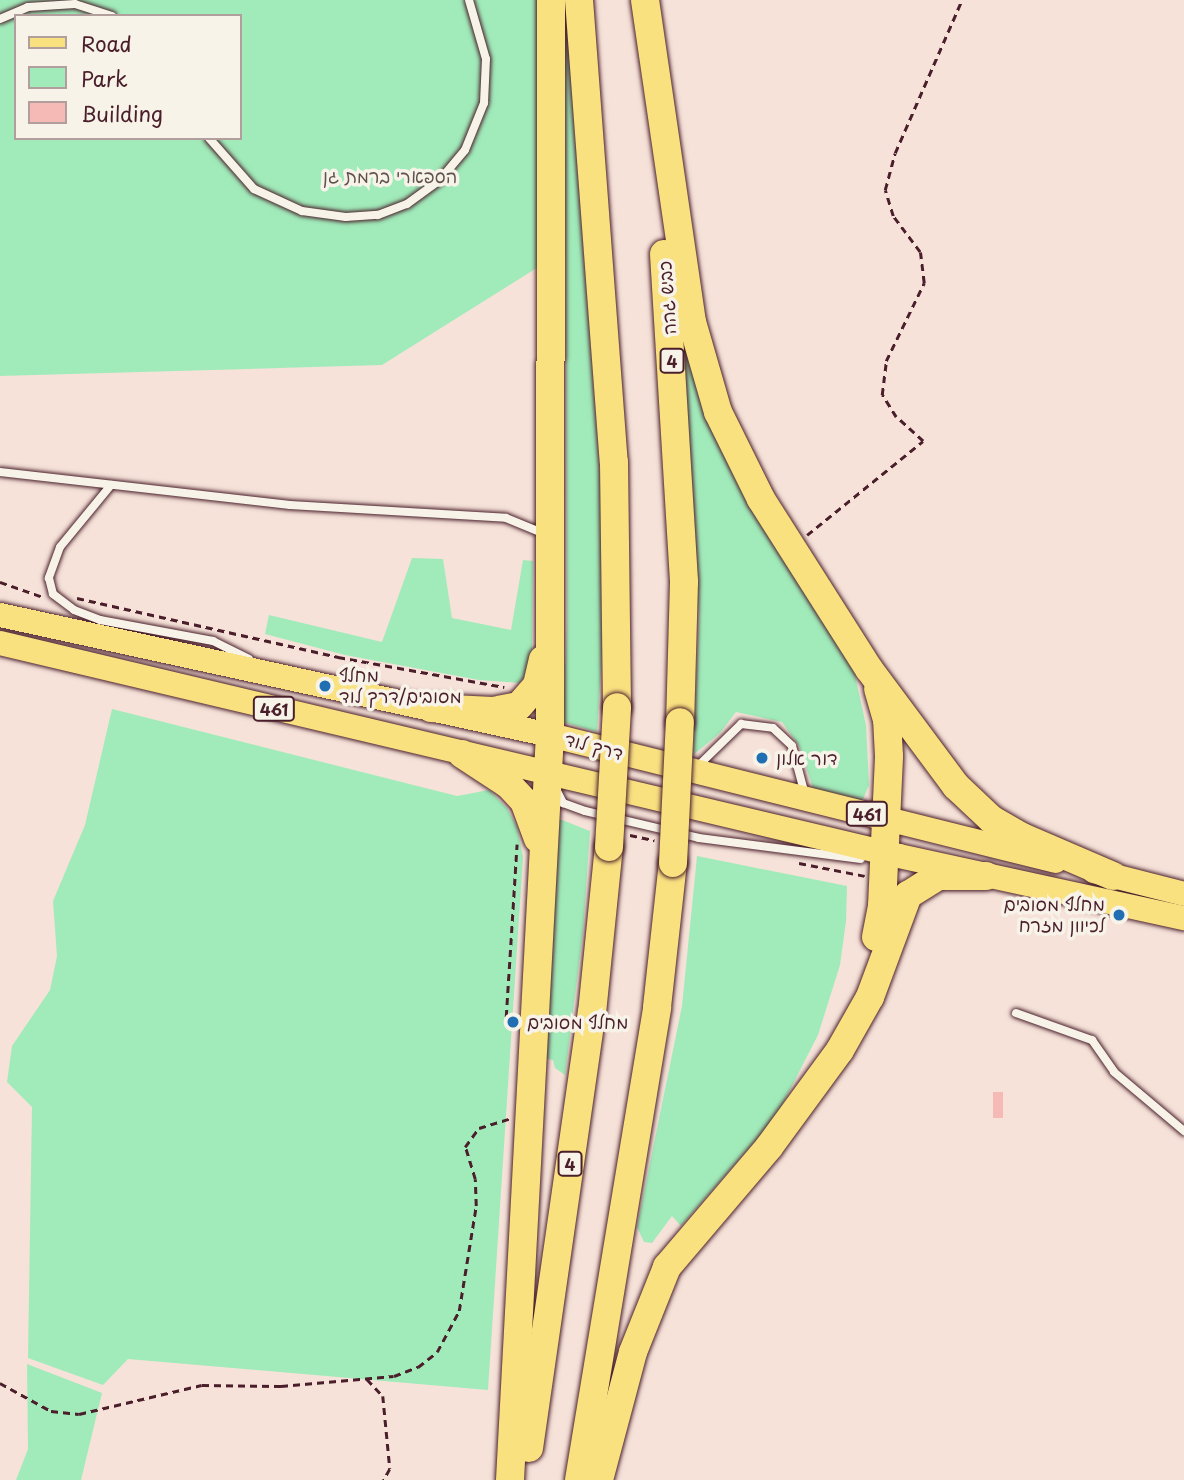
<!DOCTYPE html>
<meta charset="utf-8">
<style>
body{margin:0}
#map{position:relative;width:1184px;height:1480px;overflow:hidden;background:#f6e2d9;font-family:"Playpen Sans","Playpen Sans Hebrew",sans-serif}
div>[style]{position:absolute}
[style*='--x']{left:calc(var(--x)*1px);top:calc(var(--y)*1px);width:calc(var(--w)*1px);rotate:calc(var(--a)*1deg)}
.green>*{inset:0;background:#a1ebba}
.building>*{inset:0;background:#f5b9b6;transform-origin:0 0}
.path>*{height:2.5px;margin-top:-1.25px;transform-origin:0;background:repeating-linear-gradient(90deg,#4a1f2b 0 7px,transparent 0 12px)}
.roads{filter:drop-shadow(0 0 2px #4a1f2b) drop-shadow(0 0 2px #4a1f2b)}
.lane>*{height:8px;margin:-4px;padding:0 4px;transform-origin:4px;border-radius:4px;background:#f7f3e8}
.primary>*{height:24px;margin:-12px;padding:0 12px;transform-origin:12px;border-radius:12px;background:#fae180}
.highway>*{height:28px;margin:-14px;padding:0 14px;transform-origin:14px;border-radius:14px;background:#fae180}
.bridges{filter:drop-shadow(0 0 2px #4a1f2b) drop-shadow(0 0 2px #4a1f2b)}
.highway-bridge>*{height:28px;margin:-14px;padding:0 14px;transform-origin:14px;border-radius:14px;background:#fae180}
.dots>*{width:19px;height:19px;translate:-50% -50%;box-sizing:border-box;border:4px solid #f7f3e8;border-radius:50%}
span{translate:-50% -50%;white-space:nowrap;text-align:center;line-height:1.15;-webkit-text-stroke:7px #f7f3e8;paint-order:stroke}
.shield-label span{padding:2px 5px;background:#f7f3e8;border:2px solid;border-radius:5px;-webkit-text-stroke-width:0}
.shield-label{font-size:16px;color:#4a1f2b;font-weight:700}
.park-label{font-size:18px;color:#60524f}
.street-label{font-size:18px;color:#4a1f2b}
.poi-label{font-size:18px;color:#4a1f2b}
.left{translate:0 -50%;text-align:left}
.right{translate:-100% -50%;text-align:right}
.legend{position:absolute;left:14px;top:14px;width:228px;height:126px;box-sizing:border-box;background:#f7f3e8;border:2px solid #b29e9c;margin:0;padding:9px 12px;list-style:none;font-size:21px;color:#4a1f2b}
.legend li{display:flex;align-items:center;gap:14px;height:35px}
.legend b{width:35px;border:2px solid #b29e9c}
</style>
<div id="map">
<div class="green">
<div style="clip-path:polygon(evenodd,0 0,550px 0,543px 264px,382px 365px,0 376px,0 0,16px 16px,240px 16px,240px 138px,16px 138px,16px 16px)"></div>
<div style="clip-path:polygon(565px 0,607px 572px,597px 732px,563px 722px,567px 625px)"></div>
<div style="clip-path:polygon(679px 297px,689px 355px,852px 662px,866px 725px,869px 785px,861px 804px,815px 794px,799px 746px,782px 722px,736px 712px,720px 733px,693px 755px,699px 617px)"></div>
<div style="clip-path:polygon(412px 558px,443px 559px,452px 618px,511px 630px,523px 560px,533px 561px,532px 661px,520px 683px,479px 680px,345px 655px,265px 634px,269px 615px,382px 642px)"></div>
<div style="clip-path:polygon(112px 709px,457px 796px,489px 790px,507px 808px,517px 827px,523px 857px,488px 1390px,128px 1359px,103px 1385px,28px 1358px,32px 1107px,7px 1082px,12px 1046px,50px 990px,57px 956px,53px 901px,85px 825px)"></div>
<div style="clip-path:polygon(552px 816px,590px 831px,583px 932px,565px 1075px,555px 1068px,553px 1060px,543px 1058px)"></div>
<div style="clip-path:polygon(697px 856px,847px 886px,846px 921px,840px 965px,818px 1035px,776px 1117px,681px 1226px,672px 1216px,652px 1243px,644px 1242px,637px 1227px,682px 1006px)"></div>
<div style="clip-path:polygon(27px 1364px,102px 1393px,81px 1480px,16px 1480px,28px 1449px)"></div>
</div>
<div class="building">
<div style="left:993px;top:1092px;width:10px;height:26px"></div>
</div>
<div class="path">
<div style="--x:807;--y:535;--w:149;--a:-39"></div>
<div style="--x:923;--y:441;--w:36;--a:-138"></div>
<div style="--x:896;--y:417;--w:26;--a:-122"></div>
<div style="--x:882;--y:395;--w:34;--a:-83"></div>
<div style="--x:886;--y:361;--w:87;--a:-64"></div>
<div style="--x:924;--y:283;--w:31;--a:-97"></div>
<div style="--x:920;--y:252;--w:45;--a:-126.9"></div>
<div style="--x:893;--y:216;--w:27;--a:-107"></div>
<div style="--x:885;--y:190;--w:38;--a:-75"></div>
<div style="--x:895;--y:153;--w:167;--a:-66.4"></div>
<div style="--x:0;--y:582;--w:46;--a:19.2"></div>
<div style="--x:77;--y:598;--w:268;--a:12.7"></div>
<div style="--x:338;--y:657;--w:169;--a:10.2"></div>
<div style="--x:630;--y:835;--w:25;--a:12"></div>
<div style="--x:799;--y:863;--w:67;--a:11.1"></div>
<div style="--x:506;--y:1017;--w:173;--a:-86.4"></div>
<div style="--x:367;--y:1379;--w:23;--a:47"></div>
<div style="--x:383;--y:1396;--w:73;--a:84.5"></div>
<div style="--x:390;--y:1469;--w:13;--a:119"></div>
<div style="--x:0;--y:1383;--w:58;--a:28.8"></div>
<div style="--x:51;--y:1411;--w:28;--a:6"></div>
<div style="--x:79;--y:1414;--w:126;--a:-13.3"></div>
<div style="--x:202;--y:1385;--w:79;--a:0.7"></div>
<div style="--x:281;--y:1386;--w:113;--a:-5.1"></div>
<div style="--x:394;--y:1376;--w:26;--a:-21"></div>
<div style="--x:418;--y:1367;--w:24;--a:-38"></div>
<div style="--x:437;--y:1352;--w:47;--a:-61.8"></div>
<div style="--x:459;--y:1311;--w:106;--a:-80.8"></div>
<div style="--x:476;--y:1206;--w:27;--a:-92"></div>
<div style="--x:475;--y:1179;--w:34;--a:-107"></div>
<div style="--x:465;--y:1147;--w:24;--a:-54"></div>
<div style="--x:479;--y:1128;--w:34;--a:-17"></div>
</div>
<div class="roads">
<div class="lane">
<div style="--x:0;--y:19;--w:30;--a:-23"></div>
<div style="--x:28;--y:7;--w:47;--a:-3.7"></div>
<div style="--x:75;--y:4;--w:39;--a:18"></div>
<div style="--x:209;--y:138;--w:68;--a:48.6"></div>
<div style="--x:254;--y:189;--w:53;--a:24.6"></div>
<div style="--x:302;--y:211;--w:44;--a:7.8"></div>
<div style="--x:346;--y:217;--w:32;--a:-4"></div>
<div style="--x:378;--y:215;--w:31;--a:-21"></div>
<div style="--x:407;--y:204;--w:39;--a:-36"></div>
<div style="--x:439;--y:181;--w:40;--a:-50"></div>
<div style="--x:465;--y:150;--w:51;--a:-68"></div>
<div style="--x:484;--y:103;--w:44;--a:-87.4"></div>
<div style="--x:486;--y:59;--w:61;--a:-106.1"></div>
<div style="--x:0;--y:472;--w:292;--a:6.5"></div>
<div style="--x:290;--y:505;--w:216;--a:3.4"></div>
<div style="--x:506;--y:518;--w:42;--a:22.3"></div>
<div style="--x:111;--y:485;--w:80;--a:129.4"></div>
<div style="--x:60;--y:547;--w:33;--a:110"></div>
<div style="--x:49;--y:578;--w:16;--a:76"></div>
<div style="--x:53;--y:594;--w:26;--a:37"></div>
<div style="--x:74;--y:610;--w:28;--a:21"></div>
<div style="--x:100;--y:620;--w:115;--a:10.5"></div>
<div style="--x:213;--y:641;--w:40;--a:26.6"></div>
<div style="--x:699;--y:765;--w:59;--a:-44.3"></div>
<div style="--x:741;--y:724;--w:32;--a:7"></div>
<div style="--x:773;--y:728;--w:26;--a:43"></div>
<div style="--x:792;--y:746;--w:51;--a:75.1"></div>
<div style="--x:556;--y:789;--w:16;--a:63"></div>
<div style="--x:563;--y:803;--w:23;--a:20"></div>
<div style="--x:585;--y:811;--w:117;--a:13.3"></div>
<div style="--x:699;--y:838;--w:163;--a:7.4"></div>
<div style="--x:1016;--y:1013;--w:81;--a:19.6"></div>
<div style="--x:1092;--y:1040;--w:39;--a:55"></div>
<div style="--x:1114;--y:1072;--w:92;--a:40.1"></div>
</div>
<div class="primary">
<div style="--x:0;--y:615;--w:563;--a:12.31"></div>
<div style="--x:550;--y:735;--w:521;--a:13.98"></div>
<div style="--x:0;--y:643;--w:924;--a:13.33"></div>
<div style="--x:899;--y:856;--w:292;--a:12.3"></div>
<div style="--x:1094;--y:871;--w:93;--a:14.3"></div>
</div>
<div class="highway">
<div style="--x:579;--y:0;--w:463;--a:85.7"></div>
<div style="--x:614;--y:462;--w:245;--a:89.3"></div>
<div style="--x:645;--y:0;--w:325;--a:81.7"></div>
<div style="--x:692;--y:322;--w:94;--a:73.9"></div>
<div style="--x:718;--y:412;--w:97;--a:63.7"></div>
<div style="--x:761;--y:499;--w:201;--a:57.6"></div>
<div style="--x:869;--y:669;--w:146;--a:53.4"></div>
<div style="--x:956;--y:786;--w:48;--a:43.3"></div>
<div style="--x:991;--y:819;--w:36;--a:30"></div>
<div style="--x:1022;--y:837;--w:99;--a:23.2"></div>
<div style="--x:664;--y:254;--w:329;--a:86.5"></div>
<div style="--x:684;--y:582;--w:140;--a:91.6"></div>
<div style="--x:431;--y:708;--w:62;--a:2.8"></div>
<div style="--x:493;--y:711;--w:26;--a:-11"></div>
<div style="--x:519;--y:706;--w:28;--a:-49"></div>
<div style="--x:537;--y:685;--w:26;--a:-77"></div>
<div style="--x:462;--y:754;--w:56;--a:33.4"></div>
<div style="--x:509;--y:785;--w:22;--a:47"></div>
<div style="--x:524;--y:801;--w:40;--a:69.8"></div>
<div style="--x:876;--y:937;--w:32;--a:-79"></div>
<div style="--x:882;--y:906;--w:150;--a:-87.3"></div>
<div style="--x:889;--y:756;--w:36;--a:-93"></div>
<div style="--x:887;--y:720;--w:32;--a:-106"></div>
<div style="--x:529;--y:1448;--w:440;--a:-81.8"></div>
<div style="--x:592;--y:1013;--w:167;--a:-84.2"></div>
<div style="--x:510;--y:1480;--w:746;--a:-86.93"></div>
<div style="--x:550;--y:735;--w:735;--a:-89.92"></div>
<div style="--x:579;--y:1480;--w:479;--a:-80.6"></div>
<div style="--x:657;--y:1007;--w:145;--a:-83.7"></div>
<div style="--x:599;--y:1480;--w:132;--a:-75.1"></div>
<div style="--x:633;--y:1352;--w:92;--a:-68.2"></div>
<div style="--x:667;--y:1267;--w:157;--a:-49.6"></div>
<div style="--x:769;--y:1147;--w:120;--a:-53.8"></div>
<div style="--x:840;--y:1050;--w:61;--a:-60.5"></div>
<div style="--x:870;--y:997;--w:109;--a:-69.6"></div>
<div style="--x:908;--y:895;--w:36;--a:-32"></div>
<div style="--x:938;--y:876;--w:48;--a:0"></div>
</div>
</div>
<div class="bridges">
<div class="highway-bridge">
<div style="--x:609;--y:847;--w:140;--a:-86.7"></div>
<div style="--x:673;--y:863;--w:141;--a:-87.2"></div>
</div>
</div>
<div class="dots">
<div style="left:325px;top:686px;background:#1f6fb2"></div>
<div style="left:762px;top:758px;background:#1f6fb2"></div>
<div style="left:1119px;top:915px;background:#1f6fb2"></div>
<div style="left:513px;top:1022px;background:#1f6fb2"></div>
</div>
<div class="shield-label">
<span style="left:672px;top:361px">4</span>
<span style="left:274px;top:709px">461</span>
<span style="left:867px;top:814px">461</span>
<span style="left:570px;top:1164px">4</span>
</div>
<div class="park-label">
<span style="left:390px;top:176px">הספארי ברמת גן</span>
</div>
<div class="street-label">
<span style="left:667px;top:298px;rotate:-94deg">כביש גהה</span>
<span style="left:594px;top:746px;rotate:15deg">דרך לוד</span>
</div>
<div class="poi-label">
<span class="left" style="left:339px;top:686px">מחלף<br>מסובים/דרך לוד</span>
<span class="left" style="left:776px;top:758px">דור אלון</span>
<span class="right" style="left:1105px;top:915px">מחלף מסובים<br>לכיוון מזרח</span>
<span class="left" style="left:527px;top:1022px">מחלף מסובים</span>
</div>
<ul class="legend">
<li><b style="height:9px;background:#fae180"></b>Road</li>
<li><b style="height:19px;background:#a1ebba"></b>Park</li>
<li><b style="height:19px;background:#f5b9b6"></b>Building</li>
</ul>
</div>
